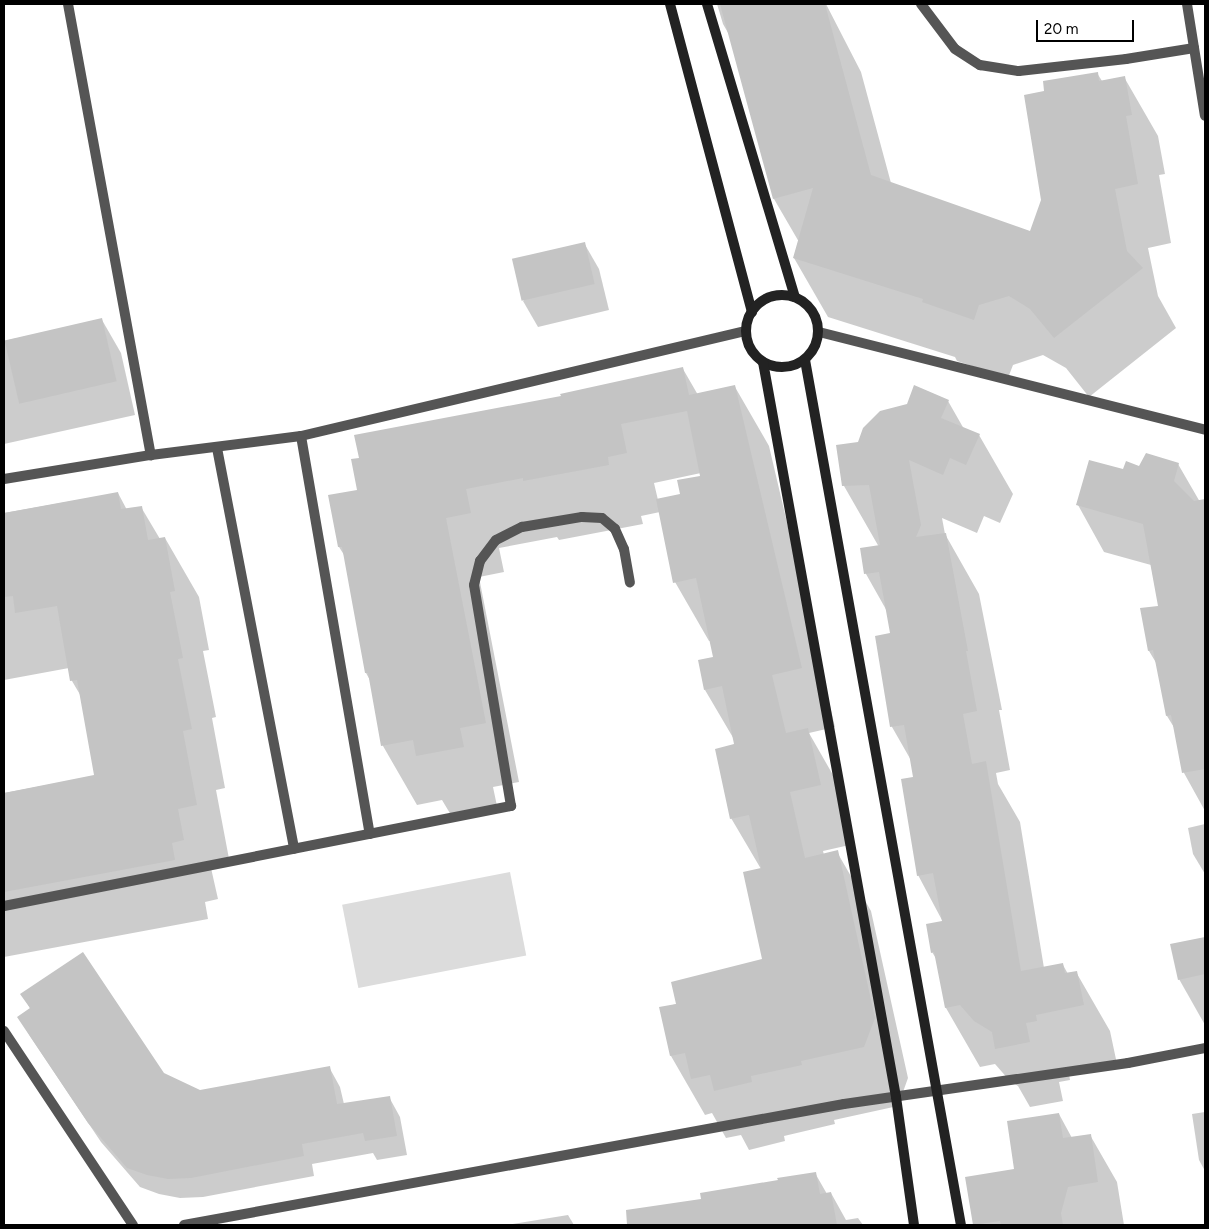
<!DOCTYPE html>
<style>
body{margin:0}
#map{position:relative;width:1209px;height:1229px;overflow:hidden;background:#fff;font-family:Figtree,sans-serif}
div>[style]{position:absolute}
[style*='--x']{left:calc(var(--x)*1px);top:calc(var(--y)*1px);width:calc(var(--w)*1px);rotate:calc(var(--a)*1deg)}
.green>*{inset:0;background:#dcdcdc;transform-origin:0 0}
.shadow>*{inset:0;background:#0003}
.building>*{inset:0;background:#c4c4c4;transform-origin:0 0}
.street>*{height:10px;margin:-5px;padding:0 5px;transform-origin:5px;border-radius:5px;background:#555}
.secondary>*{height:10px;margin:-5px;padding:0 5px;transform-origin:5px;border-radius:5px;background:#222}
.secondary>.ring{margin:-5px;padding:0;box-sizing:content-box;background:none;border:10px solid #222;border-radius:50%}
span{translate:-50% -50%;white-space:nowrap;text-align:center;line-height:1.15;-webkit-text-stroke:4px #fff;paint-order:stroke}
.frame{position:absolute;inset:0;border:5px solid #000;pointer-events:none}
.scale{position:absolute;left:1036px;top:20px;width:98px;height:22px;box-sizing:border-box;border:2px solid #000;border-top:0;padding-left:6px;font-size:15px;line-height:18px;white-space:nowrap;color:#000;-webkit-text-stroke:4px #fff;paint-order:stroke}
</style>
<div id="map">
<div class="green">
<div style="left:510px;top:872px;width:85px;height:171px;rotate:79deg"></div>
</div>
<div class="shadow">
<div style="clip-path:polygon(717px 4px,826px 4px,861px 72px,891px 183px,1031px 232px,1042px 200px,1046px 92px,1097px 73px,1102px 81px,1124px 77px,1158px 136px,1165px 174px,1159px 175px,1171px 243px,1148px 248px,1158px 296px,1176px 328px,1089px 397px,1066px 368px,1043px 355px,1013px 365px,1008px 378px,957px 361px,955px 357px,828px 317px,794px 258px,799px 242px,774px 199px,731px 38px,723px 24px)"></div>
<div style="clip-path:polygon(584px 243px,599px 269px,609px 310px,538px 327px,523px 301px)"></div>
<div style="clip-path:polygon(102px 320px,121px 353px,135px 415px,4px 444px,4px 341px)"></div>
<div style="clip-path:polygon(evenodd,683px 369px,698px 395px,735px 387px,769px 446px,835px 727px,809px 733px,841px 789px,854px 844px,823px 851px,824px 855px,837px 852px,871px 911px,908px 1078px,898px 1106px,834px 1120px,835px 1124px,784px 1136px,785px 1141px,749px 1150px,741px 1135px,726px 1138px,712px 1113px,705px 1115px,671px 1056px,660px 1008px,677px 1004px,763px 960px,761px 869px,731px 818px,735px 741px,705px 690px,714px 658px,711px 641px,709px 641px,675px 582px,660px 512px,641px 516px,643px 524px,559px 540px,557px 537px,499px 548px,504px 572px,479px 577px,519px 782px,493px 787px,497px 806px,451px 815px,442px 800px,417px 805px,383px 746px,371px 682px,366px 673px,346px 558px,339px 547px,358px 491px,562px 397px,683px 369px,701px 473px,702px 477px,682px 495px,658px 500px,654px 483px,701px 473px)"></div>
<div style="clip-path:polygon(948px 401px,964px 429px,979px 435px,1013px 494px,1000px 523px,984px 516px,977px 533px,942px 518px,945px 534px,979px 594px,1002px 710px,999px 710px,1010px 770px,996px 773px,998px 784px,1020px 822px,1044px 968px,1063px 965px,1068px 974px,1076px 972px,1110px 1031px,1117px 1064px,1069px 1074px,1070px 1080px,1059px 1082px,1063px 1101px,1030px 1107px,1018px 1086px,1009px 1080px,995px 1064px,980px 1067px,946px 1008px,937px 960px,932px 952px,943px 922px,918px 875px,915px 778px,912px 762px,892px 727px,877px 637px,892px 634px,888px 613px,866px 574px,861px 549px,879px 547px,844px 486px,859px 443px)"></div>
<div style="clip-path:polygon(1178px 464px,1200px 502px,1205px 501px,1205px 811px,1184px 773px,1175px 729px,1167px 716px,1158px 666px,1149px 651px,1142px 609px,1159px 607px,1151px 565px,1104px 552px,1078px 505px,1124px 470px)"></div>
<div style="clip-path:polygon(118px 493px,127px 510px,141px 507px,160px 539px,165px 538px,199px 597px,209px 650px,203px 651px,216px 717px,212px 718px,225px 788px,216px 790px,230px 864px,211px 868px,218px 899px,205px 902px,208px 919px,4px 957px,4px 793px,96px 776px,82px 698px,72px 681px,69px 668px,4px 680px,4px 513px)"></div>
<div style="clip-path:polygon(1205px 824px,1205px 874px,1193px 854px,1188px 828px)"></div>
<div style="clip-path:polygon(1205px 938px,1205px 1025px,1179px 979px,1172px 945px)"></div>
<div style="clip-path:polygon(22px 994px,163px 1074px,200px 1091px,329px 1067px,340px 1087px,344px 1104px,389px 1097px,400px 1117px,407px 1155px,377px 1160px,373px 1153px,312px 1164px,314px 1176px,203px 1197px,180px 1198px,159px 1194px,140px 1187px,101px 1142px,30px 1036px,19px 1017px,31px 1010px)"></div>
<div style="clip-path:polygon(1205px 1112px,1205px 1171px,1199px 1160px,1192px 1114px)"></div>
<div style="clip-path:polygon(1059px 1114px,1072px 1138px,1090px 1135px,1117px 1182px,1124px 1225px,974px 1225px,966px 1178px,1015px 1170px)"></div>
<div style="clip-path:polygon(815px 1173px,827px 1194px,831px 1193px,846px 1220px,858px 1218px,863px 1225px,635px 1225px,633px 1211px,702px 1200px)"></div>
<div style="clip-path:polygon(568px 1215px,574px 1225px,506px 1225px)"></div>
</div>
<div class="building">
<div style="clip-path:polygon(720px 4px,825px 4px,871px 175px,1030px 231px,1041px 200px,1024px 95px,1044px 91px,1043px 81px,1098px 72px,1099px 81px,1125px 76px,1132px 115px,1126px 116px,1138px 184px,1115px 189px,1127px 251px,1143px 268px,1054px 338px,1030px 309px,1009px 296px,979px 305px,974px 320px,922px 302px,923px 299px,793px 258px,813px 188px,773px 199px)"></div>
<div style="left:585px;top:242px;width:43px;height:75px;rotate:77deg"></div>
<div style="left:102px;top:318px;width:65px;height:100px;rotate:77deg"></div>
<div style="clip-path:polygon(683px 367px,689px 395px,735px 385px,802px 668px,772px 675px,786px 733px,808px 728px,821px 785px,790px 792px,805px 858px,838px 850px,875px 1018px,864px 1047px,801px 1061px,802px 1065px,751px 1076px,752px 1082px,714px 1091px,710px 1075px,691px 1079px,685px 1053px,670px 1056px,659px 1007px,676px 1004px,671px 982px,762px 959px,743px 872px,761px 868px,749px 815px,730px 819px,715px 749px,734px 744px,722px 686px,704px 690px,698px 660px,713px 657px,696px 578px,673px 583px,656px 499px,680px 494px,677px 480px,700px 476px,687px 411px,621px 424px,627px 453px,608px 457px,609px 465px,523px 481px,523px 478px,466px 489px,471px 513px,446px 518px,486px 723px,460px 728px,464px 747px,416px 756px,413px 740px,381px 746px,368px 673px,365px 673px,342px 547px,338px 547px,328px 495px,357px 490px,351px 459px,359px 458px,354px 435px,561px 396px,560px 394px)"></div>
<div style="clip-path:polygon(914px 385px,949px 400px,941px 418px,980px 434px,966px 465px,950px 458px,943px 475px,909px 460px,921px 525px,916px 537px,946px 533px,968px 651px,966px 651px,977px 711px,963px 714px,972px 764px,986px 761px,1021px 971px,1063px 963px,1065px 973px,1077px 971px,1084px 1005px,1036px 1015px,1037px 1021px,1026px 1023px,1030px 1042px,995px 1049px,992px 1032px,974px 1021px,960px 1005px,945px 1008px,934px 952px,931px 953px,926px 924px,942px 921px,933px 873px,917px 876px,901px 779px,913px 777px,904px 725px,890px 727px,875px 636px,890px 633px,879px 572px,864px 574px,860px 548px,880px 545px,869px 485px,842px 486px,836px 445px,858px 442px,863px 428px,880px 411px,907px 404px)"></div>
<div style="clip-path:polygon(1146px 453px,1179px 463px,1174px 481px,1194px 501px,1205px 499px,1205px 769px,1182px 773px,1171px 715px,1166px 716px,1153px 650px,1148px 651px,1140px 608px,1158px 606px,1143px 524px,1076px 505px,1089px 460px,1123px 469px,1126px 461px,1139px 466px)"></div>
<div style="clip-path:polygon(118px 492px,121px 509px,142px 506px,148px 540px,165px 537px,175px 591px,170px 592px,183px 658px,178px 659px,192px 729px,183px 731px,197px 805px,178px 809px,184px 840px,172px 843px,175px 860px,4px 892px,4px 793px,94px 775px,77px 680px,70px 681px,57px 606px,15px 613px,13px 596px,4px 597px,4px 513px)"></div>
<div style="clip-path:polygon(1205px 937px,1205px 974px,1178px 980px,1170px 944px)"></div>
<div style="clip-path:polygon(83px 952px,164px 1073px,200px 1090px,330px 1066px,337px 1104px,390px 1096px,397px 1136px,365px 1141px,363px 1133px,302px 1144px,304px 1156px,191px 1178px,168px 1179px,147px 1175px,127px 1168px,88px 1123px,17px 1017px,30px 1008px,20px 994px)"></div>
<div style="clip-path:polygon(1059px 1113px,1063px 1138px,1091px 1134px,1098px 1182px,1068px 1187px,1061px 1213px,1063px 1225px,1001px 1225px,1000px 1221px,973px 1225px,965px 1177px,1014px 1169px,1007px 1121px)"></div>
<div style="clip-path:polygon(816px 1172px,820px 1194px,831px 1192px,837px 1225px,627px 1225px,626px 1210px,701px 1199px,700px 1193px,778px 1180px,777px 1178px)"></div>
</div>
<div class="street">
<div style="--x:68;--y:4;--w:459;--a:79.6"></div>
<div style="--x:921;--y:4;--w:56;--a:52.9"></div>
<div style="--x:955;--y:49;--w:30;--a:33"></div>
<div style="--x:980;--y:65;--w:39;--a:9"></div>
<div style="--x:1019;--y:71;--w:108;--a:-6.4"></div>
<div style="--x:1126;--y:59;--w:69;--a:-9.2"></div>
<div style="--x:1187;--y:4;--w:113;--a:80.9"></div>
<div style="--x:819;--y:332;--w:398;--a:14.2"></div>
<div style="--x:301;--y:436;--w:404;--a:80.2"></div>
<div style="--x:217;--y:448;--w:408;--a:79.1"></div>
<div style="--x:4;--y:479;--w:149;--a:-9.3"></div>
<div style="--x:151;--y:455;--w:151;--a:-7.2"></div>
<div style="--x:301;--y:436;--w:456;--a:-13.3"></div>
<div style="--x:4;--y:906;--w:517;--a:-11.16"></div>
<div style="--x:511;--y:806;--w:224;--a:-99.5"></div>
<div style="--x:474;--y:585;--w:25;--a:-76"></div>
<div style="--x:480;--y:561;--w:26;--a:-53"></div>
<div style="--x:496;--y:540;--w:29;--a:-27"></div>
<div style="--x:522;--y:527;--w:61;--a:-9.5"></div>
<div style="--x:582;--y:517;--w:20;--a:3"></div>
<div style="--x:602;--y:518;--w:17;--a:40"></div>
<div style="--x:615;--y:529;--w:22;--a:66"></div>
<div style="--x:624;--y:549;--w:34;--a:80"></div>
<div style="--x:4;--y:1031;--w:233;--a:56.4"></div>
<div style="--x:184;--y:1225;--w:671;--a:-10.39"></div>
<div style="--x:844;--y:1104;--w:287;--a:-8.2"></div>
<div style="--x:1128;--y:1063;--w:78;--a:-11"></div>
</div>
<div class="secondary">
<div style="--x:670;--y:4;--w:319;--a:75.1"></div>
<div style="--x:707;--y:4;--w:306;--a:73.3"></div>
<div class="ring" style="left:746px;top:295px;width:62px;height:62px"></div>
<div style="--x:805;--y:360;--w:879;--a:79.78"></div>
<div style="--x:763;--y:362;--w:747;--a:79.74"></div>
<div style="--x:896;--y:1097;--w:129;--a:82"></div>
</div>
<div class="frame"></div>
<div class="scale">20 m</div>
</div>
